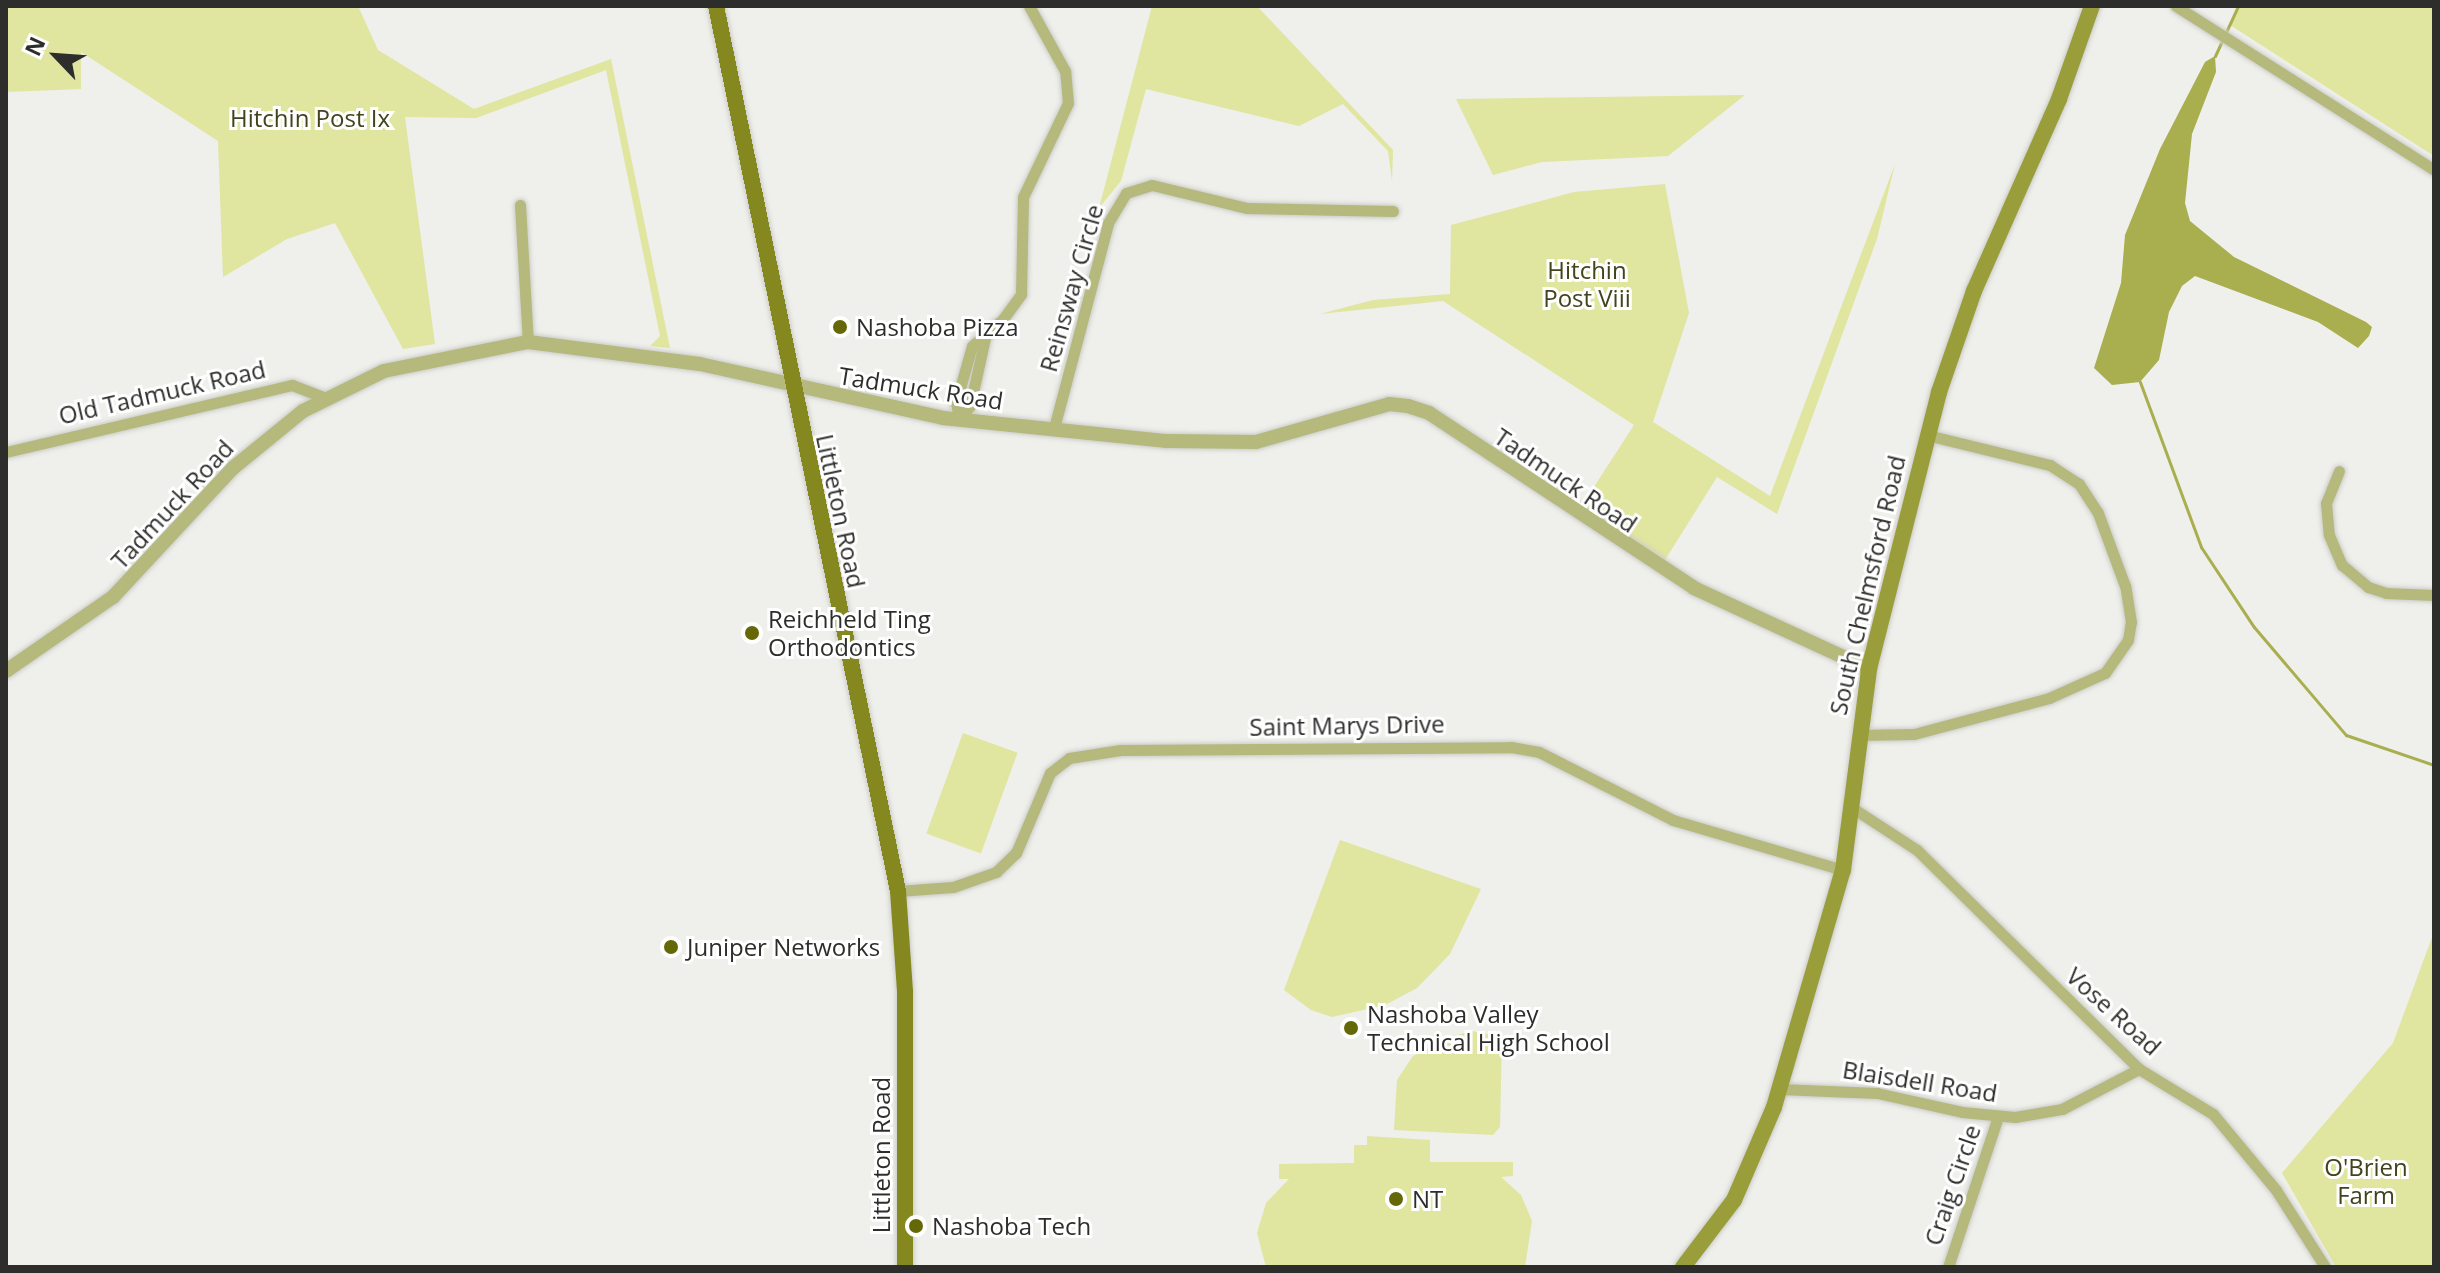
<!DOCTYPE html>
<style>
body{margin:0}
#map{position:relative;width:2440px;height:1273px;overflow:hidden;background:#efefeb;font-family:"Open Sans",sans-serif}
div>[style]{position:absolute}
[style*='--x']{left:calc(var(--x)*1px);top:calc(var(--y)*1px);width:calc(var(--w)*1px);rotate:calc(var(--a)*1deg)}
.green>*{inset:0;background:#e0e59f;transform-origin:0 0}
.water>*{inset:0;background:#a9ae4f}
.stream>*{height:3px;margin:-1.5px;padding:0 1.5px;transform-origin:1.5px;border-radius:1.5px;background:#a9ae4f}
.roads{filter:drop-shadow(0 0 2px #ccccc9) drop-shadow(0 0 2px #ccccc9)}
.minor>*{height:11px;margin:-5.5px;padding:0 5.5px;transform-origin:5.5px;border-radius:5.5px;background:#b5b97c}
.tertiary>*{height:14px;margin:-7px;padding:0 7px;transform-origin:7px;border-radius:7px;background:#b5b97c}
.secondary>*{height:16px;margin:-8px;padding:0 8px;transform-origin:8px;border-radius:8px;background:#999d3a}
.primary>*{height:16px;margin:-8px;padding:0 8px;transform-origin:8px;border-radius:8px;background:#84881f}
.dots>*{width:22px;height:22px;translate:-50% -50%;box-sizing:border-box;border:4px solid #fff;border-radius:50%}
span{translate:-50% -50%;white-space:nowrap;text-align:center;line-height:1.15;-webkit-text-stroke:6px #fff;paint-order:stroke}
.park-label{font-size:24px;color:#42441c}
.street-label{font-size:24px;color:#2d2d2c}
.poi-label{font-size:24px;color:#2d2d2c}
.left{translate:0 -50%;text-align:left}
.frame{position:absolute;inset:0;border:8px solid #2d2d2c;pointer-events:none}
.north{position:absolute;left:16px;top:16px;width:80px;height:80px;-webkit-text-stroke:6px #fff;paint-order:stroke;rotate:295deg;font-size:22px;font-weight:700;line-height:32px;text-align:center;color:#2d2d2c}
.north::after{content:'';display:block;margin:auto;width:28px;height:36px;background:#2d2d2c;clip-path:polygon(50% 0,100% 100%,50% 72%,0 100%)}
</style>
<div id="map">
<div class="green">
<div style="clip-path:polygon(6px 6px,358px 6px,378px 50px,474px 109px,611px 59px,670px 348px,650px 346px,660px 336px,606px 70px,476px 118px,405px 117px,435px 344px,403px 349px,335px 223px,287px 239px,223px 277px,218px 141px,81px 52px,81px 89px,6px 92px)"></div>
<div style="clip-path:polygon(1152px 6px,1257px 6px,1393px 150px,1392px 181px,1388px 151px,1343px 104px,1299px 126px,1146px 89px,1121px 181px,1099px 208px)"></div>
<div style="clip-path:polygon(2238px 6px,2434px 6px,2434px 156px,2230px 25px)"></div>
<div style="clip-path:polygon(1745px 95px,1668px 156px,1542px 162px,1493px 175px,1456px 99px)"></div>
<div style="clip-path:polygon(1895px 164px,1877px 239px,1777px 514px,1717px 477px,1665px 560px,1581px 507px,1634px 425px,1443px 301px,1320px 314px,1373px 300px,1450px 294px,1451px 225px,1574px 192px,1665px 184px,1689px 313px,1653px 422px,1770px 496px)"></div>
<div style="left:963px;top:733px;width:58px;height:107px;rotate:20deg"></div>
<div style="clip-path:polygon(1340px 840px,1481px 889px,1450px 954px,1417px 988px,1385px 1005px,1332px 1017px,1311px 1010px,1284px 990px)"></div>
<div style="clip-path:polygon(2434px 932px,2434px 1267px,2336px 1267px,2282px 1173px,2393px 1043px)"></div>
<div style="clip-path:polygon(1472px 1031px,1502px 1037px,1500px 1127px,1493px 1135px,1394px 1130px,1397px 1080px,1413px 1056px,1445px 1038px)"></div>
<div style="clip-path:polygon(1367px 1136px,1430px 1140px,1430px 1162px,1513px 1162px,1513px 1176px,1501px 1177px,1521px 1195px,1532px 1221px,1525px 1267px,1266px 1267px,1257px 1233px,1266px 1203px,1289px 1179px,1279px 1179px,1279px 1164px,1354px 1163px,1354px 1145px,1367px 1145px)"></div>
</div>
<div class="water">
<div style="clip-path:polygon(2215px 56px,2216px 72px,2192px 134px,2185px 203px,2190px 221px,2234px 257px,2366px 322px,2372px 327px,2369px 336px,2358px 348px,2318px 322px,2195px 276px,2182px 286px,2169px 312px,2159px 360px,2140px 382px,2112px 385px,2094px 368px,2121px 283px,2125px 235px,2160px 149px,2205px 62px)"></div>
</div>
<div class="stream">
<div style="--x:2215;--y:56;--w:55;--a:-65.3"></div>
<div style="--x:2140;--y:382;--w:176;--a:69.7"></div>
<div style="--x:2201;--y:547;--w:96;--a:56.5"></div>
<div style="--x:2254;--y:627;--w:142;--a:49.6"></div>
<div style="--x:2346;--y:735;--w:93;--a:18.8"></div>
</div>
<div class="roads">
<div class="minor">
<div style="--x:2176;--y:6;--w:306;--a:32.4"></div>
<div style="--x:520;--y:205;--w:137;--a:86.7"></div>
<div style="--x:959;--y:419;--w:17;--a:-100"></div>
<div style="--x:956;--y:402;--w:58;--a:-74.1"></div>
<div style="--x:972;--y:346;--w:41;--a:-41.1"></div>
<div style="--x:1003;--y:319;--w:31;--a:-54"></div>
<div style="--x:1021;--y:294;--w:97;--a:-88.8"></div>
<div style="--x:1023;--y:197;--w:104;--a:-64.4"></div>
<div style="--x:1068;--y:103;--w:32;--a:-95"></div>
<div style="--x:1065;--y:71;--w:74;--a:-119"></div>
<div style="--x:959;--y:419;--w:17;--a:-50"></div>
<div style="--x:970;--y:406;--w:75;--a:-77.6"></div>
<div style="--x:1054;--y:428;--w:212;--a:-75.2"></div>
<div style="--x:1108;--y:223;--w:35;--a:-59"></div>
<div style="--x:1126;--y:193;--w:27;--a:-17"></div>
<div style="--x:1152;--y:185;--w:98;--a:13.6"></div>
<div style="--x:1247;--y:208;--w:146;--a:1.2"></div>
<div style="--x:6;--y:452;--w:294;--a:-13.2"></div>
<div style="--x:292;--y:385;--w:36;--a:21"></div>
<div style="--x:2339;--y:471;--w:35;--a:112"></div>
<div style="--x:2326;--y:503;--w:32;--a:85"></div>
<div style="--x:2329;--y:535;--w:33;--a:67"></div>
<div style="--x:2342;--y:565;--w:34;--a:40"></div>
<div style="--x:2368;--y:587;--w:19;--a:18"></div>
<div style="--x:2386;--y:593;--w:48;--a:2.4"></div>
<div style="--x:1858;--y:735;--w:56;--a:-1"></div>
<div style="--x:1914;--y:734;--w:140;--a:-14.9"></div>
<div style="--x:2049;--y:698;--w:61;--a:-24.1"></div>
<div style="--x:2105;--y:673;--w:40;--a:-55.1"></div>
<div style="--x:2128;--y:640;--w:18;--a:-81"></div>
<div style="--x:2131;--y:622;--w:36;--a:-99"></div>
<div style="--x:2125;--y:586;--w:78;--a:-110.3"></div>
<div style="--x:2098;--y:513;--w:35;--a:-123"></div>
<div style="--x:2079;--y:484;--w:35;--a:-147"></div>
<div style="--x:2050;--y:465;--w:127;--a:-166.3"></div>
<div style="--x:1851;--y:807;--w:79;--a:33.1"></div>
<div style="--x:1917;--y:850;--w:312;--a:44.6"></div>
<div style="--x:2139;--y:1069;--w:87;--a:31.3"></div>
<div style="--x:2213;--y:1114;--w:99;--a:50.3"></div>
<div style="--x:2276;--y:1190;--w:91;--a:57.5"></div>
<div style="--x:898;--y:891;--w:55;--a:-4.2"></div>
<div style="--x:953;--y:887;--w:46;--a:-19.2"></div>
<div style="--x:996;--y:872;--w:28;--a:-44"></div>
<div style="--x:1016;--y:853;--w:87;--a:-67"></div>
<div style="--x:1050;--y:773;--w:24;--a:-38"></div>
<div style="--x:1069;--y:758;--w:52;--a:-8.9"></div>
<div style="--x:1120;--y:750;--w:391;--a:-0.4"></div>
<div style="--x:1511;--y:747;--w:28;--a:10"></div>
<div style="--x:1539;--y:752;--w:150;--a:26.9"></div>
<div style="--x:1673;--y:820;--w:177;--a:16.4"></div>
<div style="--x:1780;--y:1089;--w:97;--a:2.4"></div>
<div style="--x:1877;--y:1093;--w:87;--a:12.6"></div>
<div style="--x:1962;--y:1112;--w:53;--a:5.4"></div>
<div style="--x:2015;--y:1117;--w:48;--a:-9.7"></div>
<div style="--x:2062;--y:1109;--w:87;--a:-27.5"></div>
<div style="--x:1948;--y:1267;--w:158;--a:-71.6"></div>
</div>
<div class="tertiary">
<div style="--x:6;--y:671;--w:130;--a:-34.7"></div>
<div style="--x:113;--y:597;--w:176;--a:-47.1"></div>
<div style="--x:233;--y:468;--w:90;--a:-39.2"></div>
<div style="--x:303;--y:411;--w:90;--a:-26.3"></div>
<div style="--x:384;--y:371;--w:147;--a:-11.4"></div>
<div style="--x:528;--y:342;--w:173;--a:7.3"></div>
<div style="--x:700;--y:364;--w:249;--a:12.5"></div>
<div style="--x:943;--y:418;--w:225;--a:5.9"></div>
<div style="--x:1167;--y:441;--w:89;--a:0.6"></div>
<div style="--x:1256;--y:442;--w:138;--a:-15.9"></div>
<div style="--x:1389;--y:404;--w:19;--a:6"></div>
<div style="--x:1408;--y:406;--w:22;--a:18"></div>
<div style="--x:1429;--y:413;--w:318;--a:33.4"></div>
<div style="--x:1694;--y:588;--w:193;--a:24.8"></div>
</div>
<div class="secondary">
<div style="--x:1683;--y:1267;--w:84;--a:-52.7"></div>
<div style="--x:1734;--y:1200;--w:101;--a:-66.7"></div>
<div style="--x:1774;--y:1107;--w:247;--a:-73.8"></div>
<div style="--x:1843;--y:870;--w:203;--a:-82.6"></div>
<div style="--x:1869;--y:669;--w:286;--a:-75.8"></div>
<div style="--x:1939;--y:392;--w:107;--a:-70.9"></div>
<div style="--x:1974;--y:291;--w:210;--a:-66.1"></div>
<div style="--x:2059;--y:99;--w:99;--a:-70.5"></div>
</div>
<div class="primary">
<div style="--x:716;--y:6;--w:904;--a:78.38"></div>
<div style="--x:898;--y:891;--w:101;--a:86"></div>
<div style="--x:905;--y:992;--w:275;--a:90"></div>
</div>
</div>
<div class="dots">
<div style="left:840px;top:327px;background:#656806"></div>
<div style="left:752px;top:633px;background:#656806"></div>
<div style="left:671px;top:947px;background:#656806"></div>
<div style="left:1351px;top:1028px;background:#656806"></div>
<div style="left:1396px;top:1199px;background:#656806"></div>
<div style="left:916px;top:1226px;background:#656806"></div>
</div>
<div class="park-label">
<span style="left:310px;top:118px">Hitchin Post Ix</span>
<span style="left:1587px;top:284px">Hitchin<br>Post Viii</span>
<span style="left:2366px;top:1181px">O'Brien<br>Farm</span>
</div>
<div class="street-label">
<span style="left:1071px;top:288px;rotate:-74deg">Reinsway Circle</span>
<span style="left:921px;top:388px;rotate:9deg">Tadmuck Road</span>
<span style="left:162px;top:392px;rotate:-13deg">Old Tadmuck Road</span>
<span style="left:1566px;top:480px;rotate:34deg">Tadmuck Road</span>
<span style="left:172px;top:504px;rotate:-47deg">Tadmuck Road</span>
<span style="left:841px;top:511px;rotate:78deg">Littleton Road</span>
<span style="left:1867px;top:585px;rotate:-77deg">South Chelmsford Road</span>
<span style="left:1347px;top:725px;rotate:-1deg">Saint Marys Drive</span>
<span style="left:2114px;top:1011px;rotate:42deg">Vose Road</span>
<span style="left:1920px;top:1081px;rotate:9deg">Blaisdell Road</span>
<span style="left:881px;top:1155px;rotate:-90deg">Littleton Road</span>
<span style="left:1952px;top:1185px;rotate:-71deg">Craig Circle</span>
</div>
<div class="poi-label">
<span class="left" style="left:856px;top:327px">Nashoba Pizza</span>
<span class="left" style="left:768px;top:633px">Reichheld Ting<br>Orthodontics</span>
<span class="left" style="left:687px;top:947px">Juniper Networks</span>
<span class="left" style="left:1367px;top:1028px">Nashoba Valley<br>Technical High School</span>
<span class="left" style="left:1412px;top:1199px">NT</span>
<span class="left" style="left:932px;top:1226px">Nashoba Tech</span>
</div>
<div class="frame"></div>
<div class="north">N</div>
</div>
